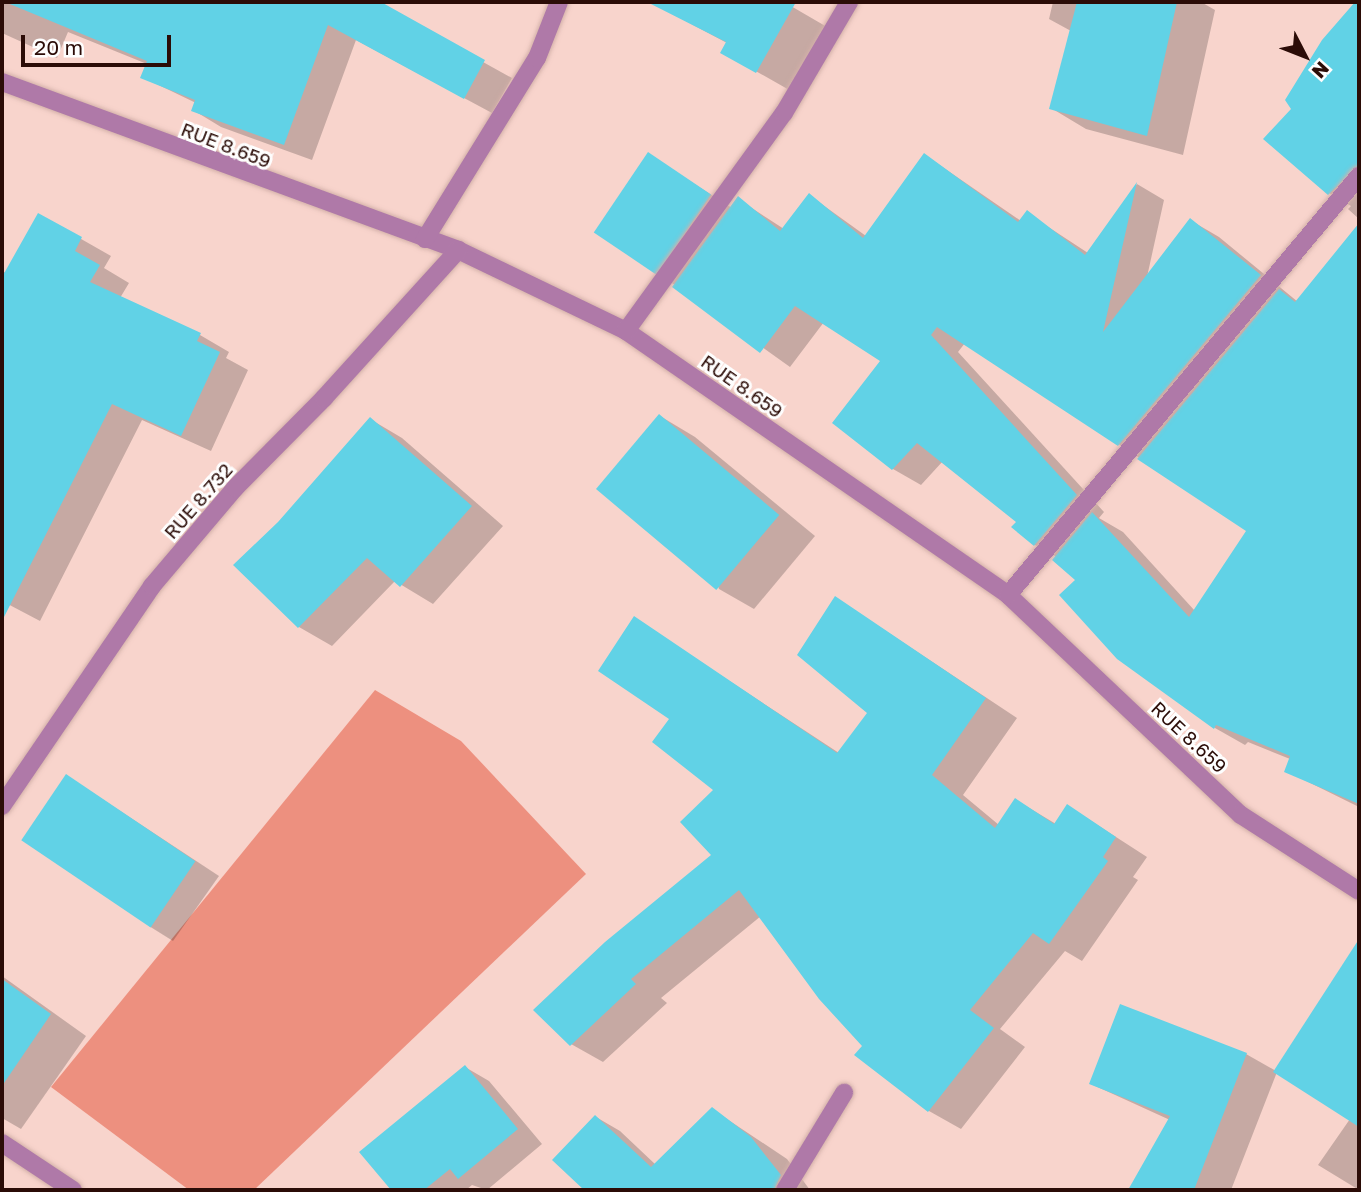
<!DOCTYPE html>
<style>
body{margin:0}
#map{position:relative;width:1361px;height:1192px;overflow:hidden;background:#f8d4cc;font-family:"Golos Text",sans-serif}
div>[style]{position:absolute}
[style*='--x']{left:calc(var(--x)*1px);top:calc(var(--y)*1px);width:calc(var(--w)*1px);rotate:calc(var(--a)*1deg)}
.green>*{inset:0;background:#ed907f}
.shadow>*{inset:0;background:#0003}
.building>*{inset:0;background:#61d2e6;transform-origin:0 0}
.roads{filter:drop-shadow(0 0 2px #d3b0a9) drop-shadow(0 0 2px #d3b0a9)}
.street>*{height:18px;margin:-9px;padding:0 9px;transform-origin:9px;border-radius:9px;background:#af79a8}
span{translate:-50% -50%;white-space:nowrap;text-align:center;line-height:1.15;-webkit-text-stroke:6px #fefefe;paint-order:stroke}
.street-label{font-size:19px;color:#2b0c07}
.frame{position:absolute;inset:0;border:4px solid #2b0c07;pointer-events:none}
.north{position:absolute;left:1270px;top:21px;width:70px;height:70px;-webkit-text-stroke:5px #fefefe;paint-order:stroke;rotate:132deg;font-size:19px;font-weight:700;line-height:28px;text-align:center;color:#2b0c07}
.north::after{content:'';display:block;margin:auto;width:24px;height:32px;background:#2b0c07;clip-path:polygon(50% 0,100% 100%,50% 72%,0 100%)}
.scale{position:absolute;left:21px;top:35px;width:150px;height:32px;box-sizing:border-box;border:4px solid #2b0c07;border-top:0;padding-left:9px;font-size:21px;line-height:24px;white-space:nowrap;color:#2b0c07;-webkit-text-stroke:5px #fefefe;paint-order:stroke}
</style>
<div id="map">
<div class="green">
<div style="clip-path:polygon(375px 690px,461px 741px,586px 874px,254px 1190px,189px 1190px,51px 1087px)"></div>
</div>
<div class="shadow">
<div style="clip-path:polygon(2px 2px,214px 2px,262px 21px,273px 2px,375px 2px,512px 78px,492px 113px,356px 40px,312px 160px,221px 127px,193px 110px,196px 103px,142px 77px,147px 64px,68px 32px,57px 58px,2px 33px)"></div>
<div style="clip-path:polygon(650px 2px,784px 2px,827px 27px,791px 91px,722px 52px,727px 43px)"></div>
<div style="clip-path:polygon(1053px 2px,1201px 2px,1215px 10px,1183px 155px,1086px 129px,1051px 108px,1071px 31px,1049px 19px)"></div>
<div style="clip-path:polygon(1343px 18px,1359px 27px,1359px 219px,1348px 209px,1351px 206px,1329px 193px,1293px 109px)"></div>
<div style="clip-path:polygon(evenodd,649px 155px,732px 208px,738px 199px,784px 229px,809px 195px,866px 236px,925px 155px,1021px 221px,1027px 213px,1088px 253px,1137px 184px,1164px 200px,1147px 277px,1190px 220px,1219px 237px,1298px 302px,1359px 226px,1359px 807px,1286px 771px,1290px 759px,1248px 742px,1245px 745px,1215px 728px,1057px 557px,1035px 545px,1018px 521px,943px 461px,921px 485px,893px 469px,882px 360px,824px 322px,790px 367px,655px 271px,649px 155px,965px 343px,1249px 530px,1195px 611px,1123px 532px,1099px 518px,1104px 512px,958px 352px,965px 343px)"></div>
<div style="clip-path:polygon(39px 215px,111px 256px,104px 268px,129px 283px,120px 298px,200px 335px,229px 352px,226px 358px,248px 370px,211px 451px,142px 420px,40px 621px,2px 601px,2px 271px,6px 273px)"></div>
<div style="clip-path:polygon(660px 416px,695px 437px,815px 536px,754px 609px,719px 589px)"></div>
<div style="clip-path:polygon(370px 419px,402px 438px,503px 526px,433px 604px,395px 581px,332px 646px,299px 627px,235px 565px,279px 523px)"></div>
<div style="clip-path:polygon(836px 598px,1017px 718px,963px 795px,999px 825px,1016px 800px,1056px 824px,1068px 806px,1147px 857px,1133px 877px,1138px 880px,1082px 961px,1065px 951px,1000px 1029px,1025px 1047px,961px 1129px,929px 1111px,856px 1055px,865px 1046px,761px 916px,661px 998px,667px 1003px,603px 1062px,571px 1044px,714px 855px,716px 790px,672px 719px,635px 619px,839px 753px,869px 713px)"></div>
<div style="clip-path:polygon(67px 776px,219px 876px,173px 941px,149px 926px)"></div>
<div style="clip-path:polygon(1344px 966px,1359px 976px,1359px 1190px,1318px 1165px,1350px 1119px,1277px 1072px,1231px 1190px,1130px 1190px,1170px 1120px,1091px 1084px,1246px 1054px,1276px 1071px)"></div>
<div style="clip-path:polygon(2px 976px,86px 1036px,21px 1129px,2px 1118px)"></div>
<div style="clip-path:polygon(465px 1067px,489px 1081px,542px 1144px,487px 1190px,472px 1185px,466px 1190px,393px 1190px,362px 1152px)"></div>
<div style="clip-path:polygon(712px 1109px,787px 1159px,810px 1190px,587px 1190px,555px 1160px,596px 1117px,620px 1131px,656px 1165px)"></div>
</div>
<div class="building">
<div style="clip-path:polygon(5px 2px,381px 2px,485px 60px,464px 99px,328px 25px,284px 145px,191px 111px,195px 100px,140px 78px,147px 61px)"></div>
<div style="clip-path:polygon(647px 2px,796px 2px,756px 73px,720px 53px,726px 42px)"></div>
<div style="clip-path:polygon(1077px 2px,1177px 2px,1147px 136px,1049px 109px)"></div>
<div style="clip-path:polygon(1355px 2px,1359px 2px,1359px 165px,1328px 195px,1263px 139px,1291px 109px,1285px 100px,1322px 40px)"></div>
<div style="left:648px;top:152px;width:76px;height:97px;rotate:34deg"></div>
<div style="clip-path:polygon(924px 153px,1018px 222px,1027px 210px,1085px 255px,1137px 182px,1103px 332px,1190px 218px,1261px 275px,1118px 446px,937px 327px,931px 335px,1077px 495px,1034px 546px,1011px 527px,1016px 522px,917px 443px,892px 470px,832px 423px,880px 361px,795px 306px,760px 353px,672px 287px,738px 196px,780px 231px,809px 193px,863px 238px)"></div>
<div style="clip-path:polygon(38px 213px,82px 237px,75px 251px,100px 265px,90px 282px,201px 333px,197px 341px,220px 352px,181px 436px,112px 404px,2px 621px,2px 277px)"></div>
<div style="clip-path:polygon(1359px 223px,1359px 804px,1284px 772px,1290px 756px,1216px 725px,1214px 729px,1117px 659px,1059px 595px,1075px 580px,1052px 560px,1092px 512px,1189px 617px,1246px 531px,1137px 459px,1279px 289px,1295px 302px)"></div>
<div style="left:659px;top:414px;width:157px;height:98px;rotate:40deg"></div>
<div style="clip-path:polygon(370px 417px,472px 506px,400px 587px,367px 558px,298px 628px,233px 565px,278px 522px)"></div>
<div style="clip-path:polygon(835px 596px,986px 698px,932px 775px,995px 828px,1015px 798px,1054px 824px,1067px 804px,1116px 837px,1103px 857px,1108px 861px,1049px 944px,1033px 933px,970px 1010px,994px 1028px,928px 1112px,854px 1055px,862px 1046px,819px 999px,739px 890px,631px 979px,636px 984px,570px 1046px,533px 1010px,605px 942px,711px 855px,680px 822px,713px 790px,652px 742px,669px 719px,598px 671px,634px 616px,837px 753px,867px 713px,797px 655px)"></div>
<div style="left:66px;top:774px;width:156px;height:80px;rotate:34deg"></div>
<div style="clip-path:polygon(1359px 939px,1359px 1127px,1273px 1072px)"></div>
<div style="clip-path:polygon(2px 979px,51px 1014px,2px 1086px)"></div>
<div style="clip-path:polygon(1120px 1004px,1247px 1053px,1194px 1190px,1128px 1190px,1170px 1116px,1089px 1084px)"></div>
<div style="clip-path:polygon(465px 1065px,518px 1129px,458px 1179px,450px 1169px,424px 1190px,391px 1190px,359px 1152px)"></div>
<div style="clip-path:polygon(712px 1107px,751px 1137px,781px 1175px,774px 1190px,584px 1190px,552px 1160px,595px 1115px,651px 1167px)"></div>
</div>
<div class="roads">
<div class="street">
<div style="--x:2;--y:82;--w:486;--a:20.2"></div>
<div style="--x:458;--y:250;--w:187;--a:25.7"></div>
<div style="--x:626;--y:331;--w:464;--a:34.6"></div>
<div style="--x:1008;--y:595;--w:320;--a:43.4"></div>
<div style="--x:1241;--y:815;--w:140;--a:32.8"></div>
<div style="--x:425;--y:239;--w:213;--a:-58.3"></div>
<div style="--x:537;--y:58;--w:60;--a:-68.6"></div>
<div style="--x:626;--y:331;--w:269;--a:-54.1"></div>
<div style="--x:784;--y:113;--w:129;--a:-59.6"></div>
<div style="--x:1008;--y:595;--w:547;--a:-50.05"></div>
<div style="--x:2;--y:806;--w:266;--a:-55.7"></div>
<div style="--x:152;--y:586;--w:128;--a:-49.7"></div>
<div style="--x:235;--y:488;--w:127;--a:-45.3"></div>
<div style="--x:324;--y:398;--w:200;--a:-47.8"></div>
<div style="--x:2;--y:1143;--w:85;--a:33.5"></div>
<div style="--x:785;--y:1190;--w:114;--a:-58.7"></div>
</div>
</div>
<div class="street-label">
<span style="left:226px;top:145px;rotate:21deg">RUE 8.659</span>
<span style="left:742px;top:386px;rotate:35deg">RUE 8.659</span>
<span style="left:198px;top:501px;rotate:-49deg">RUE 8.732</span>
<span style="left:1189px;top:737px;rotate:43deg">RUE 8.659</span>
</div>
<div class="frame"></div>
<div class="north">N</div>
<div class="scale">20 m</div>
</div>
